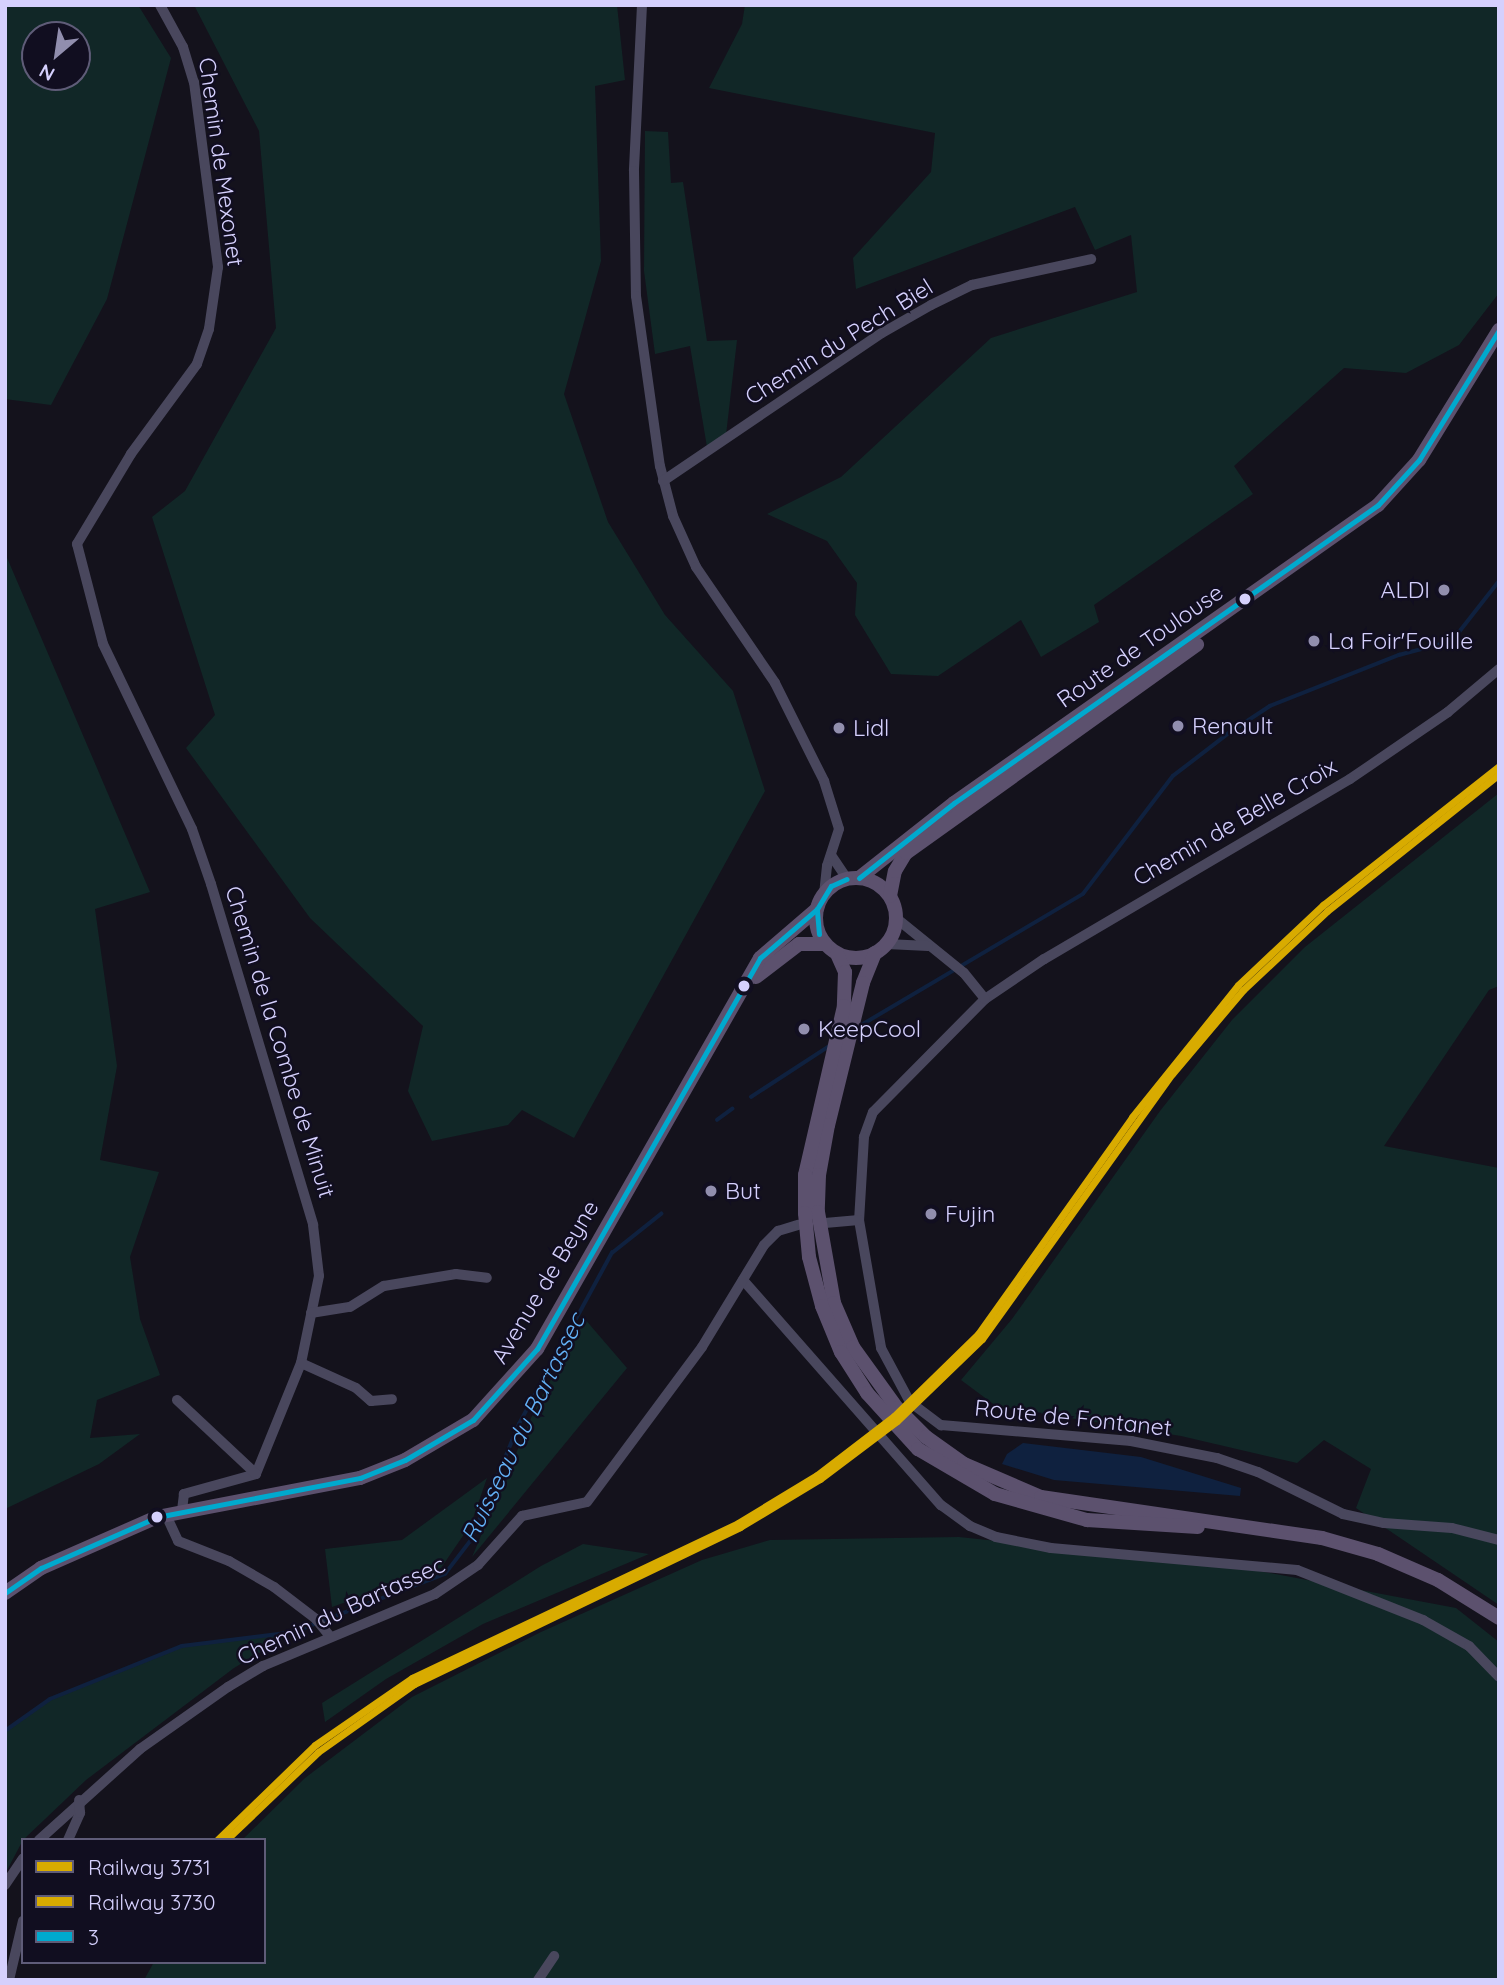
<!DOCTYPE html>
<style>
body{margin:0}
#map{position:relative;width:1504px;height:1985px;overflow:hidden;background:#14121c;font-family:Quicksand,sans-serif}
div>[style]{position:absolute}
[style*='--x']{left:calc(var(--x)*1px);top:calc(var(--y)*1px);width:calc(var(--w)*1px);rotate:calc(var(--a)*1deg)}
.green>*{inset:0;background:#112727}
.water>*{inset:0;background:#0f213f}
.stream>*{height:3.5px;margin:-1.75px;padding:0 1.75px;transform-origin:1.75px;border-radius:1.75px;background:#0f213f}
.minor>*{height:10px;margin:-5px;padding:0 5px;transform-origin:5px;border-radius:5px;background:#49475d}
.major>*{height:14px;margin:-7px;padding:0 7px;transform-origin:7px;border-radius:7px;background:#5c516e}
.major>.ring{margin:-7px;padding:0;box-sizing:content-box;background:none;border:14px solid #5c516e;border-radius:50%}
.bus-1>*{height:5px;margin:-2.5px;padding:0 2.5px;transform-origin:2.5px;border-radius:2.5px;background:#00a9ce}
.rail-1>*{height:7px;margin:-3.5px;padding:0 3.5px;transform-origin:3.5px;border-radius:3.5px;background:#d8ab00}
.rail-2>*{height:7px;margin:-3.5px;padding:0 3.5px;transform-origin:3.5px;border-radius:3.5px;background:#d8ab00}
.dots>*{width:19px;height:19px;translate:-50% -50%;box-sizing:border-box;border:4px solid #110e20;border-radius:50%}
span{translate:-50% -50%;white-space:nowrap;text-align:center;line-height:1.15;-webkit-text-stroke:5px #110e20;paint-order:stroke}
.street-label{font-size:23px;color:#d5d0fd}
.poi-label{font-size:23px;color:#d5d0fd}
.right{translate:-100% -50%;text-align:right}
.left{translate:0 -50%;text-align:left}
.water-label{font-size:24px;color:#63b1f7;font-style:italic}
.frame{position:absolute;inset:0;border:7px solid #d5d0fd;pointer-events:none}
.legend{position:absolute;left:21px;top:1838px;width:245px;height:126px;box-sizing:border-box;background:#110e20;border:2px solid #5f5c78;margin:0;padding:9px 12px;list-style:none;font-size:21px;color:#d5d0fd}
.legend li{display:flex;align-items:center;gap:14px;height:35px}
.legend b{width:35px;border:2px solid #5f5c78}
.north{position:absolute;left:21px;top:21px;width:70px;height:70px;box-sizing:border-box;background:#110e20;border:2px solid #5f5c78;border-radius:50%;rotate:209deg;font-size:19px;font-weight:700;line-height:28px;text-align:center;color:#d5d0fd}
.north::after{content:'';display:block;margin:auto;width:24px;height:32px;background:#918eae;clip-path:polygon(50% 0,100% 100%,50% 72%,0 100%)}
</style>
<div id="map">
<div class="green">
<div style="clip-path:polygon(evenodd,5px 5px,138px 5px,171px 58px,107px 299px,51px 405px,5px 399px,5px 5px,35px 35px,77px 35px,77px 77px,35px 77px,35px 35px)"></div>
<div style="clip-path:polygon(194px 5px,617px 5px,625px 80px,595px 86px,601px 261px,564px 394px,608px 522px,665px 615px,733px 691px,765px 791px,574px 1138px,522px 1110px,508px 1125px,432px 1141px,408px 1091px,423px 1026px,310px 918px,186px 748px,215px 715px,152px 517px,185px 491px,276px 328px,259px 131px)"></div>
<div style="clip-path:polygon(745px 5px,1499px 5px,1499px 293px,1459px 345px,1406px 373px,1344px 368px,1234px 466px,1253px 494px,1094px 605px,1099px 622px,1041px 657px,1021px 620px,938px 676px,891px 674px,855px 615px,857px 583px,827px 541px,767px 514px,841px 477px,991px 338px,1137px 292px,1131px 235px,1095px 250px,1075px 207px,856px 289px,853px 258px,931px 172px,935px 133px,709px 88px,742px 24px)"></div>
<div style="clip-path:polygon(645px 131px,668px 132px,671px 183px,683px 182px,707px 341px,737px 340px,726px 435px,707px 447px,690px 346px,655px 354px,644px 271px)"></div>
<div style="clip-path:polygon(5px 553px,150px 892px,95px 909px,117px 1066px,100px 1160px,159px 1172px,130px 1257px,140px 1319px,160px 1375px,97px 1400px,90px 1438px,140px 1434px,99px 1464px,5px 1509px)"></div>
<div style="clip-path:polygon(1499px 793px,1499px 986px,1489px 990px,1384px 1146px,1499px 1168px,1499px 1605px,1356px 1508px,1371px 1469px,1324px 1440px,1297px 1463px,1181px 1436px,996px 1406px,961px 1380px,1012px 1319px,1160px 1111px,1232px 1020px,1305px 947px)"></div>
<div style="clip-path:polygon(584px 1318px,627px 1368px,472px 1557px,534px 1411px)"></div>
<div style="clip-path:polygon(487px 1478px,471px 1524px,441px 1568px,332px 1607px,325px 1549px,402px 1540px)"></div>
<div style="clip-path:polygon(959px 1537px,1227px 1565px,1456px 1608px,1499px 1642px,1499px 1980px,144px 1980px,154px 1962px,264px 1962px,264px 1840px,242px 1840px,305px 1778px,412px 1697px,541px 1632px,702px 1560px,770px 1540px)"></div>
<div style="clip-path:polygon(583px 1544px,649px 1554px,483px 1624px,386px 1679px,325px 1722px,322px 1703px,541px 1566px)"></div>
<div style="clip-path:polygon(294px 1632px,234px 1668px,86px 1780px,23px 1840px,5px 1874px,5px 1731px,50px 1699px,182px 1646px)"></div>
</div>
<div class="water">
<div style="clip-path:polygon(1023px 1443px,1141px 1457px,1241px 1488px,1240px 1496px,1054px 1480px,1002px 1464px,1007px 1454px)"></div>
</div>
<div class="stream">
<div style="--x:858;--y:1027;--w:261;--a:-30.6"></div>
<div style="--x:1083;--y:894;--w:148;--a:-52.7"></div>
<div style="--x:1173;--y:776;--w:71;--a:-37.5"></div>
<div style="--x:1229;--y:733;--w:49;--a:-33.4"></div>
<div style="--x:1270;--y:706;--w:139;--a:-21.6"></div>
<div style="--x:1399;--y:655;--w:55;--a:-14.8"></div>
<div style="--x:1452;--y:641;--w:76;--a:-51.9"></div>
<div style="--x:751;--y:1097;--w:95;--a:-33"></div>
<div style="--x:717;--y:1120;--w:19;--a:-36"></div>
<div style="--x:5;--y:1731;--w:55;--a:-35.4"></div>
<div style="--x:50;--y:1699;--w:142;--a:-21.9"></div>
<div style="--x:182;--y:1646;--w:113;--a:-7.1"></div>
<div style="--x:294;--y:1632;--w:162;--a:-21"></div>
<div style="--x:445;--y:1574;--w:43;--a:-52.6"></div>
<div style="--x:471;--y:1540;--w:126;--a:-67.5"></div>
<div style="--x:519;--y:1424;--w:195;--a:-61.5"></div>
<div style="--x:612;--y:1253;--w:63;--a:-38.5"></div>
</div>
<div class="minor">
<div style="--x:160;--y:5;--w:48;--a:61.3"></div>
<div style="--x:183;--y:47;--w:37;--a:73"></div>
<div style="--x:194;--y:82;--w:187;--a:82.6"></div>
<div style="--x:218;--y:267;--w:63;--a:98.3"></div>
<div style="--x:209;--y:329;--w:37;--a:109"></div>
<div style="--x:197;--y:364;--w:112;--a:126.3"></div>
<div style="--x:131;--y:454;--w:105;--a:121"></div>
<div style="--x:77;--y:544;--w:103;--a:75.4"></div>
<div style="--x:103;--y:644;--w:205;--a:64.3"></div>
<div style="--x:192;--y:829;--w:58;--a:70.9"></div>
<div style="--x:211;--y:884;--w:356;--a:73.3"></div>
<div style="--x:313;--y:1225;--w:51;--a:83.3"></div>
<div style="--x:319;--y:1276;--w:89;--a:101.7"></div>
<div style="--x:301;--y:1363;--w:120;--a:112.1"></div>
<div style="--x:256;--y:1474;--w:75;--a:164.5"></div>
<div style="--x:184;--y:1494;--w:17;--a:97"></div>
<div style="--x:642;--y:5;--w:166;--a:92.8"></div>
<div style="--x:634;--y:171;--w:125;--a:89.1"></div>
<div style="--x:636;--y:296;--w:172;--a:82"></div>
<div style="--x:660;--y:466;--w:52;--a:75.4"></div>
<div style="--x:673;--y:516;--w:56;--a:65.7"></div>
<div style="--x:696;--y:567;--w:140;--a:55.7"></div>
<div style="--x:775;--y:683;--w:110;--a:63.4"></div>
<div style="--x:824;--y:781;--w:50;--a:72.6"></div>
<div style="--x:839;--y:829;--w:39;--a:108"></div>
<div style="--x:827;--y:866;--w:27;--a:96"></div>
<div style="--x:663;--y:481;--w:264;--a:-34.1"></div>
<div style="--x:882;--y:333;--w:56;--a:-29.7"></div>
<div style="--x:931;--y:305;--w:46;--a:-26"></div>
<div style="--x:972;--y:285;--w:122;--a:-12.3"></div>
<div style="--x:1499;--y:669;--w:67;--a:139.9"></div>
<div style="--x:1448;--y:712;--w:119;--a:145.6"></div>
<div style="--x:1350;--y:779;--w:355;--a:149.5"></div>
<div style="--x:1044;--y:959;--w:71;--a:145.9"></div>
<div style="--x:985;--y:999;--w:159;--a:134.7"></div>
<div style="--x:873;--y:1112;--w:27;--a:110"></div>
<div style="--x:864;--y:1137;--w:83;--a:93.4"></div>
<div style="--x:859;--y:1220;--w:130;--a:80.2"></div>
<div style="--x:881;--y:1348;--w:61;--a:61.8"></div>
<div style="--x:910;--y:1402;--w:39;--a:37"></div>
<div style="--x:941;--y:1425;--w:191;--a:4.8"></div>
<div style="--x:1131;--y:1441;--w:88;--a:11.2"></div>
<div style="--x:1217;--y:1458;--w:43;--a:18.9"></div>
<div style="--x:1258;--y:1472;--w:95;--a:26.3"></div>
<div style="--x:1343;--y:1514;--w:42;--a:12.4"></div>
<div style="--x:1384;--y:1523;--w:68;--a:4.2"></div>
<div style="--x:1452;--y:1528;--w:49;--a:14.3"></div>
<div style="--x:831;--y:855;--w:29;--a:56"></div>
<div style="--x:896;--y:918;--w:87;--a:39"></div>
<div style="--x:964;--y:973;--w:33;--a:51"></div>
<div style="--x:887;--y:944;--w:41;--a:2.8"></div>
<div style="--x:825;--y:1223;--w:34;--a:-5"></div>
<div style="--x:743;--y:1280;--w:300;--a:48.7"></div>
<div style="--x:941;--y:1505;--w:36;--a:36"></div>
<div style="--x:970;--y:1526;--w:28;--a:23"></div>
<div style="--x:996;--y:1537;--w:56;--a:11.3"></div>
<div style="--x:1051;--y:1548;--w:247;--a:5.1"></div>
<div style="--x:1297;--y:1570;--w:136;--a:21.6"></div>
<div style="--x:1423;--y:1620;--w:53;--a:29.5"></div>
<div style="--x:1469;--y:1646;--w:43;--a:45.9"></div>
<div style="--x:311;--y:1313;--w:39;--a:-9"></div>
<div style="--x:350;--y:1307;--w:40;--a:-32"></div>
<div style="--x:384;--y:1286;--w:73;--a:-9.5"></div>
<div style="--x:456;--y:1274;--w:31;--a:7"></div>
<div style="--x:301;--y:1363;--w:60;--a:24.4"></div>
<div style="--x:356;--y:1388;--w:20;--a:41"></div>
<div style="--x:371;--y:1401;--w:21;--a:-5"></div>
<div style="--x:177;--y:1400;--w:108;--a:43.1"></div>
<div style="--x:166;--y:1515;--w:29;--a:65"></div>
<div style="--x:178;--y:1541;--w:55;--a:21.4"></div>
<div style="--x:229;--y:1561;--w:52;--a:30"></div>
<div style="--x:274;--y:1587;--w:53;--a:37.3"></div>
<div style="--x:316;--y:1619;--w:22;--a:51"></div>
<div style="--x:39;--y:1840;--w:136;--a:-42"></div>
<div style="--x:140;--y:1749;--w:108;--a:-35.2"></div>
<div style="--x:228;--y:1687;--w:41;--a:-31"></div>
<div style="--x:263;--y:1666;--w:186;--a:-22.7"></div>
<div style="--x:435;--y:1594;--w:52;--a:-34"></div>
<div style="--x:478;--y:1565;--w:66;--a:-48.1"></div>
<div style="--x:522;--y:1516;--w:66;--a:-12.2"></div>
<div style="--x:587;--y:1502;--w:193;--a:-53.4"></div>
<div style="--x:702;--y:1347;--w:119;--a:-58.7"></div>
<div style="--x:764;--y:1245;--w:20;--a:-45"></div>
<div style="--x:778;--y:1231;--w:21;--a:-17"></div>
<div style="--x:68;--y:1840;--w:30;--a:-66"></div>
<div style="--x:80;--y:1813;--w:13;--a:-94"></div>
<div style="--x:5;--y:1885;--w:32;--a:-56"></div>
<div style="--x:9;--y:1980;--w:61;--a:-76.7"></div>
<div style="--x:538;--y:1980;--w:29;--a:-56"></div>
</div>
<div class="major">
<div class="ring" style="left:816px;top:878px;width:66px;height:66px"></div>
<div style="--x:859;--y:878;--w:121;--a:-38.3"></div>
<div style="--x:954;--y:803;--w:518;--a:-35.1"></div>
<div style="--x:1378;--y:505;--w:61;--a:-47.7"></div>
<div style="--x:1419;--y:460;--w:153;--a:-58.4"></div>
<div style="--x:890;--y:896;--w:25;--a:-79"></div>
<div style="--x:895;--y:871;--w:21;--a:-59"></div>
<div style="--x:906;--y:853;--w:358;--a:-35.6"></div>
<div style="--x:875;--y:953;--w:32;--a:112"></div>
<div style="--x:863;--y:983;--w:146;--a:103.8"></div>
<div style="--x:828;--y:1125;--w:51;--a:100.2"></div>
<div style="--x:819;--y:1175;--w:37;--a:92"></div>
<div style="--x:818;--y:1212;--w:92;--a:80"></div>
<div style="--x:834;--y:1303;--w:48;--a:66.6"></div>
<div style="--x:853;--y:1347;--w:75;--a:54.2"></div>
<div style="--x:897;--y:1408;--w:41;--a:45"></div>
<div style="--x:926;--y:1437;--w:47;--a:35.4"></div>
<div style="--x:964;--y:1464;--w:84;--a:23.2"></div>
<div style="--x:1041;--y:1497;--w:284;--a:8.3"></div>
<div style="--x:1322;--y:1538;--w:58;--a:15.9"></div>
<div style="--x:1378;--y:1554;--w:65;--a:23.4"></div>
<div style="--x:1438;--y:1580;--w:72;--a:31.9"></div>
<div style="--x:837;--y:954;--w:20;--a:66"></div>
<div style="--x:845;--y:972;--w:34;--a:92"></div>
<div style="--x:844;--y:1006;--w:173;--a:103"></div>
<div style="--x:805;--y:1175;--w:38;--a:90"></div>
<div style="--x:805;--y:1213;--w:44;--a:84.8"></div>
<div style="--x:809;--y:1257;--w:51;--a:75.1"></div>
<div style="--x:822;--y:1306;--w:50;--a:67.6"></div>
<div style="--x:841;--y:1352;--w:49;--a:57.6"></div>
<div style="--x:867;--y:1393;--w:76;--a:47.7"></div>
<div style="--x:918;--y:1449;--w:89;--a:30.3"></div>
<div style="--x:995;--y:1494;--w:96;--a:15.8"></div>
<div style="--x:1087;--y:1520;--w:111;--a:3.6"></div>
<div style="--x:756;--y:977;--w:54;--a:-37.5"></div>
<div style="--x:799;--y:944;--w:26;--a:0"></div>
<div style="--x:5;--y:1593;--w:44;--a:-34.8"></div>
<div style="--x:41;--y:1568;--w:127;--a:-23.7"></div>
<div style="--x:157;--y:1517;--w:207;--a:-10.9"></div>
<div style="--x:360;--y:1478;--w:48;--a:-21.8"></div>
<div style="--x:405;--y:1460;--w:79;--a:-30.5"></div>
<div style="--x:473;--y:1420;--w:96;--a:-48"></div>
<div style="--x:537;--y:1349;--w:450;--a:-60.3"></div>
<div style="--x:760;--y:958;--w:75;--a:-40.7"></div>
</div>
<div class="bus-1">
<div style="--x:859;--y:878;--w:121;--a:-38.3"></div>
<div style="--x:954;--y:803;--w:518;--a:-35.1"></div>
<div style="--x:1378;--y:505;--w:61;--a:-47.7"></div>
<div style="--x:1419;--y:460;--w:153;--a:-58.4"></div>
<div style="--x:819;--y:934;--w:25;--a:-95"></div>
<div style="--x:817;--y:909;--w:27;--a:-59"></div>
<div style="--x:831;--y:886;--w:17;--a:-24"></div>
<div style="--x:5;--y:1593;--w:44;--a:-34.8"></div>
<div style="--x:41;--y:1568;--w:127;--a:-23.7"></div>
<div style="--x:157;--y:1517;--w:207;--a:-10.9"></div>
<div style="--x:360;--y:1478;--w:48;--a:-21.8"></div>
<div style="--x:405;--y:1460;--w:79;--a:-30.5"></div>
<div style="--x:473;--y:1420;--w:96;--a:-48"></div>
<div style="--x:537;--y:1349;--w:450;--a:-60.3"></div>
<div style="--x:760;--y:958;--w:75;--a:-40.7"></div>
</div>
<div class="rail-1">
<div style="--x:217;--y:1840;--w:136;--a:-44.1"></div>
<div style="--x:315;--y:1745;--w:118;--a:-34.6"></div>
<div style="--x:412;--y:1678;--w:361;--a:-25.4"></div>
<div style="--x:738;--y:1523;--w:92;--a:-31.3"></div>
<div style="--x:817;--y:1475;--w:97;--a:-37.5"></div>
<div style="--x:894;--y:1416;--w:117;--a:-44.3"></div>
<div style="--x:978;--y:1334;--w:266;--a:-54.6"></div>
<div style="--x:1132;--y:1117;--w:169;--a:-51.2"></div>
<div style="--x:1238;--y:985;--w:117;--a:-43.3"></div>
<div style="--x:1323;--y:905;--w:224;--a:-38.3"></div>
</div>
<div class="rail-2">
<div style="--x:226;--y:1840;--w:127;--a:-43.7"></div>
<div style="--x:318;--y:1752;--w:118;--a:-35.3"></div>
<div style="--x:414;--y:1684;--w:362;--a:-25.7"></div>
<div style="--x:740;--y:1527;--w:93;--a:-31"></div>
<div style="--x:820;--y:1479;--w:96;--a:-37"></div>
<div style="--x:897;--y:1421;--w:118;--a:-44"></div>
<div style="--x:982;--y:1339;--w:326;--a:-54.4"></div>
<div style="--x:1172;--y:1074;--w:110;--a:-49.8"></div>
<div style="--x:1243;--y:990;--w:115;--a:-43.2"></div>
<div style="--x:1327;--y:911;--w:220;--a:-38.5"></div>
</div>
<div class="dots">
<div style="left:1444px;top:590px;background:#918eae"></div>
<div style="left:1245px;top:599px;background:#d5d0fd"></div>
<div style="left:1314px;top:641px;background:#918eae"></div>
<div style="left:1178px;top:726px;background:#918eae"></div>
<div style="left:839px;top:728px;background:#918eae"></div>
<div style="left:744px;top:986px;background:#d5d0fd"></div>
<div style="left:804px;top:1029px;background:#918eae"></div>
<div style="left:711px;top:1191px;background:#918eae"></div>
<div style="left:931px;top:1214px;background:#918eae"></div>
<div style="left:157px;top:1517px;background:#d5d0fd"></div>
</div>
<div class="street-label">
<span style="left:221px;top:162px;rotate:82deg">Chemin de Mexonet</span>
<span style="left:839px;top:342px;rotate:-32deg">Chemin du Pech Biel</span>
<span style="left:1140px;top:646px;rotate:-35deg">Route de Toulouse</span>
<span style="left:1235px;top:822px;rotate:-30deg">Chemin de Belle Croix</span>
<span style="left:280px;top:1042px;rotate:73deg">Chemin de la Combe de Minuit</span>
<span style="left:545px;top:1282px;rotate:-59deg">Avenue de Beyne</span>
<span style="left:1073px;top:1418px;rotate:6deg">Route de Fontanet</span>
<span style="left:341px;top:1611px;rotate:-25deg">Chemin du Bartassec</span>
</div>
<div class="poi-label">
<span class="right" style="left:1430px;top:590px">ALDI</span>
<span class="left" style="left:1328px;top:641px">La Foir'Fouille</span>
<span class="left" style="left:1192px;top:726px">Renault</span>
<span class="left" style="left:853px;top:728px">Lidl</span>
<span class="left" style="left:818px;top:1029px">KeepCool</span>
<span class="left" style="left:725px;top:1191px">But</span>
<span class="left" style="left:945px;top:1214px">Fujin</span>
</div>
<div class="water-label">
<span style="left:523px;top:1428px;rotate:-64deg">Ruisseau du Bartassec</span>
</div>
<div class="frame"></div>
<ul class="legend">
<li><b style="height:9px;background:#d8ab00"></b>Railway 3731</li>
<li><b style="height:9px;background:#d8ab00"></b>Railway 3730</li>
<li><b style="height:9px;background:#00a9ce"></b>3</li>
</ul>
<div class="north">N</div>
</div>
